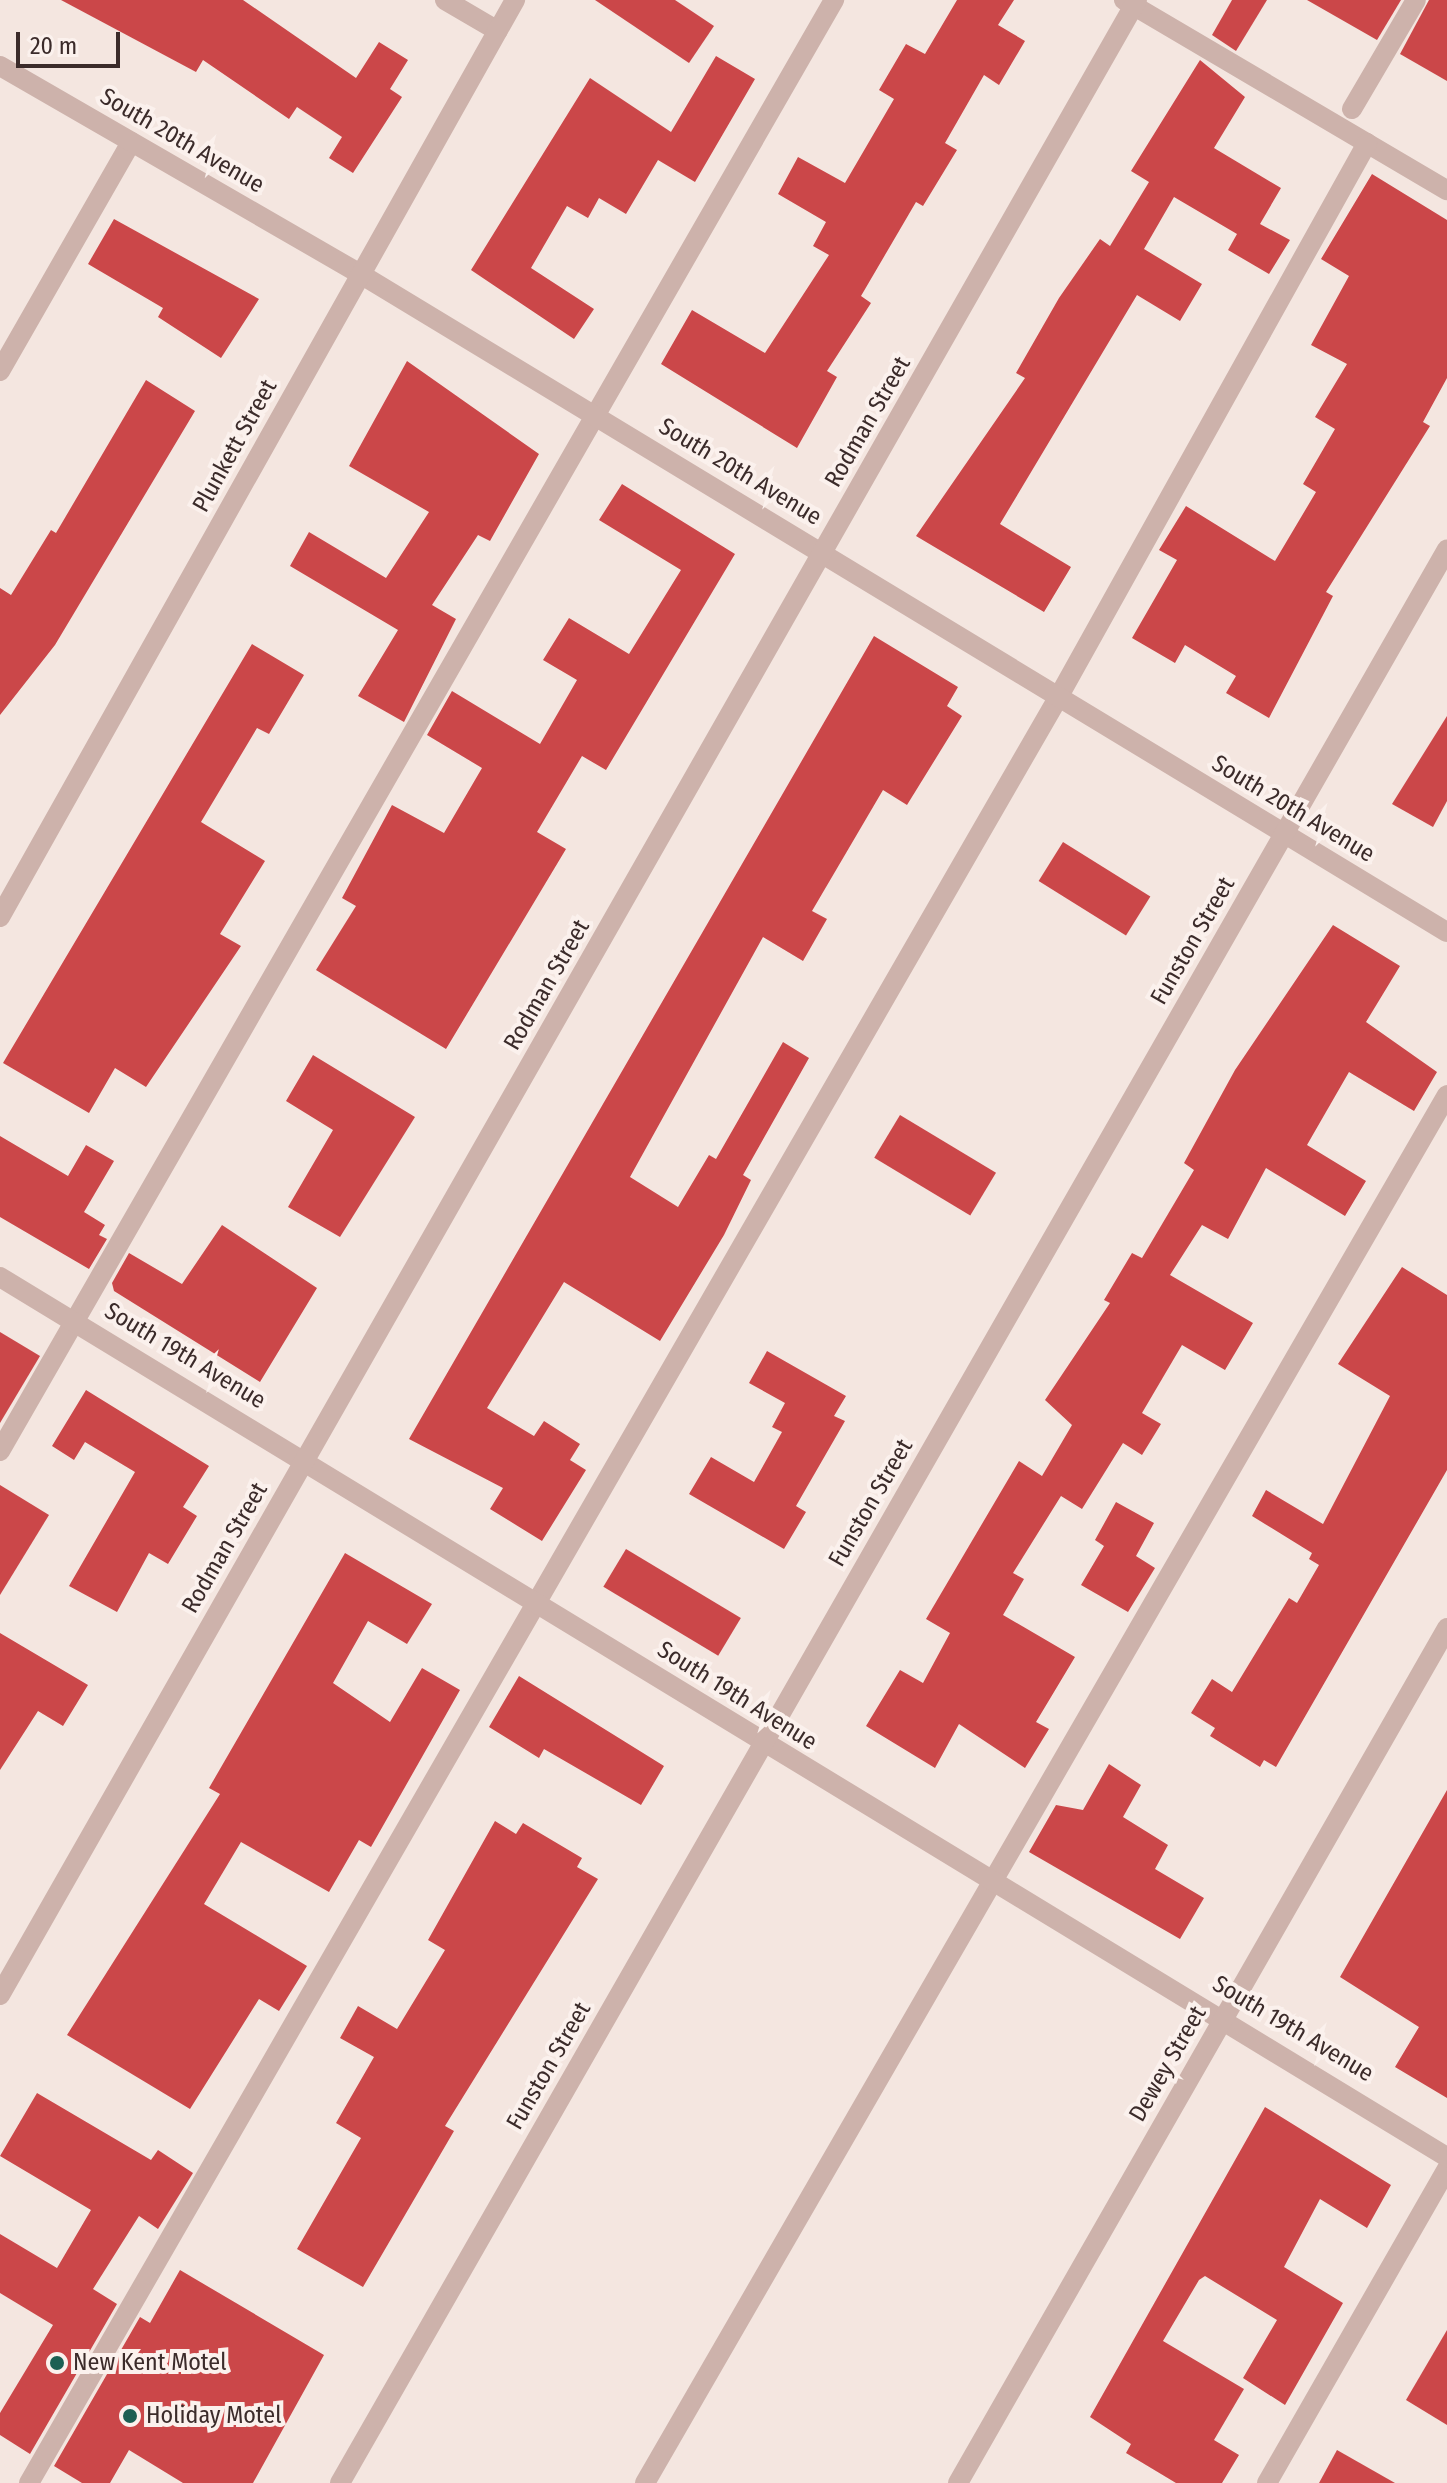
<!DOCTYPE html>
<style>
body{margin:0}
#map{position:relative;width:1447px;height:2483px;overflow:hidden;background:#f4e6e0;font-family:"Fira Sans Condensed",sans-serif}
div>[style]{position:absolute}
[style*='--x']{left:calc(var(--x)*1px);top:calc(var(--y)*1px);width:calc(var(--w)*1px);rotate:calc(var(--a)*1deg)}
.building>*{inset:0;background:#cb4749;transform-origin:0 0}
.lane>*{height:20px;margin:-10px;padding:0 10px;transform-origin:10px;border-radius:10px;background:#cdb2ab}
.street>*{height:20px;margin:-10px;padding:0 10px;transform-origin:10px;border-radius:10px;background:#cdb2ab}
.dots>*{width:22px;height:22px;translate:-50% -50%;box-sizing:border-box;border:4px solid #fbf1ed;border-radius:50%}
span{translate:-50% -50%;white-space:nowrap;text-align:center;line-height:1.15;-webkit-text-stroke:8px #fbf1ed;paint-order:stroke}
.street-label{font-size:24px;color:#3b2b2a}
.poi-label{font-size:24px;color:#3b2b2a}
.left{translate:0 -50%;text-align:left}
.scale{position:absolute;left:16px;top:32px;width:104px;height:36px;box-sizing:border-box;border:4px solid #3b2b2a;border-top:0;padding-left:10px;font-size:24px;line-height:28px;white-space:nowrap;color:#3b2b2a;-webkit-text-stroke:6px #fbf1ed;paint-order:stroke}
</style>
<div id="map">
<div class="building">
<div style="clip-path:polygon(61px 0,243px 0,356px 78px,379px 42px,408px 60px,390px 89px,402px 97px,353px 173px,329px 158px,342px 137px,297px 107px,289px 119px,203px 60px,196px 72px)"></div>
<div style="clip-path:polygon(595px 0,675px 0,714px 26px,689px 63px)"></div>
<div style="clip-path:polygon(957px 0,1014px 0,998px 25px,1025px 41px,999px 85px,984px 75px,945px 143px,957px 150px,923px 206px,916px 202px,861px 296px,871px 303px,827px 371px,837px 377px,797px 448px,661px 364px,692px 310px,765px 353px,829px 255px,813px 246px,826px 222px,778px 194px,798px 157px,845px 183px,894px 99px,879px 90px,906px 44px,925px 54px)"></div>
<div style="clip-path:polygon(1232px 0,1267px 0,1236px 51px,1212px 35px)"></div>
<div style="clip-path:polygon(1307px 0,1401px 0,1377px 40px)"></div>
<div style="clip-path:polygon(1429px 0,1447px 0,1447px 81px,1400px 54px)"></div>
<div style="clip-path:polygon(716px 56px,755px 79px,695px 182px,658px 160px,626px 214px,599px 198px,588px 218px,567px 206px,531px 268px,594px 309px,574px 339px,471px 270px,590px 78px,671px 132px)"></div>
<div style="clip-path:polygon(1200px 60px,1245px 97px,1214px 148px,1281px 188px,1260px 224px,1290px 240px,1269px 274px,1228px 250px,1237px 234px,1174px 197px,1144px 249px,1202px 284px,1180px 321px,1137px 295px,1000px 524px,1071px 567px,1044px 612px,916px 536px,1025px 378px,1016px 373px,1059px 298px,1100px 239px,1110px 246px,1149px 182px,1131px 171px)"></div>
<div style="clip-path:polygon(1372px 174px,1447px 220px,1447px 378px,1423px 422px,1430px 426px,1326px 592px,1333px 596px,1269px 718px,1226px 693px,1236px 676px,1185px 645px,1175px 663px,1132px 638px,1177px 560px,1159px 550px,1186px 506px,1275px 561px,1316px 492px,1303px 484px,1335px 429px,1315px 417px,1347px 364px,1311px 345px,1349px 276px,1321px 259px)"></div>
<div style="clip-path:polygon(114px 219px,259px 299px,221px 358px,158px 317px,163px 308px,88px 264px)"></div>
<div style="clip-path:polygon(407px 361px,539px 454px,490px 541px,478px 535px,432px 605px,456px 619px,404px 722px,358px 696px,398px 630px,290px 566px,309px 532px,386px 578px,429px 512px,349px 466px)"></div>
<div style="clip-path:polygon(146px 380px,195px 411px,55px 645px,0 715px,0 588px,11px 595px,51px 530px,56px 533px)"></div>
<div style="clip-path:polygon(622px 484px,735px 554px,606px 770px,582px 756px,537px 832px,566px 849px,446px 1049px,316px 970px,356px 906px,342px 898px,392px 805px,444px 833px,482px 768px,427px 735px,452px 691px,540px 744px,577px 680px,543px 660px,569px 618px,629px 654px,681px 570px,599px 520px)"></div>
<div style="clip-path:polygon(874px 636px,958px 687px,947px 706px,962px 716px,907px 805px,883px 790px,812px 911px,827px 919px,803px 961px,763px 937px,630px 1177px,678px 1207px,709px 1155px,716px 1159px,783px 1042px,809px 1058px,743px 1175px,751px 1180px,724px 1235px,660px 1341px,564px 1282px,487px 1408px,534px 1436px,544px 1421px,580px 1444px,570px 1460px,586px 1470px,542px 1541px,490px 1509px,503px 1488px,409px 1439px)"></div>
<div style="clip-path:polygon(252px 644px,304px 675px,269px 734px,257px 728px,201px 822px,265px 861px,220px 934px,241px 946px,146px 1087px,115px 1068px,89px 1113px,3px 1063px)"></div>
<div style="clip-path:polygon(1447px 716px,1447px 801px,1433px 827px,1392px 804px)"></div>
<div style="left:1063px;top:842px;width:103px;height:46px;rotate:32deg"></div>
<div style="clip-path:polygon(1333px 925px,1400px 966px,1366px 1022px,1437px 1072px,1414px 1111px,1349px 1072px,1307px 1145px,1366px 1181px,1345px 1216px,1266px 1168px,1228px 1239px,1202px 1225px,1170px 1275px,1253px 1323px,1225px 1370px,1182px 1345px,1142px 1413px,1161px 1424px,1142px 1455px,1123px 1443px,1082px 1509px,1061px 1496px,1013px 1573px,1024px 1579px,1003px 1615px,1075px 1657px,1036px 1722px,1049px 1729px,1025px 1768px,959px 1724px,935px 1768px,866px 1726px,900px 1670px,923px 1683px,950px 1633px,926px 1619px,1019px 1461px,1042px 1476px,1072px 1425px,1045px 1400px,1110px 1303px,1104px 1300px,1132px 1253px,1142px 1258px,1194px 1170px,1184px 1163px,1235px 1070px)"></div>
<div style="clip-path:polygon(313px 1055px,415px 1117px,340px 1237px,288px 1207px,333px 1130px,286px 1101px)"></div>
<div style="left:900px;top:1115px;width:112px;height:50px;rotate:31deg"></div>
<div style="clip-path:polygon(0 1136px,68px 1176px,86px 1145px,114px 1161px,84px 1212px,105px 1225px,99px 1235px,107px 1239px,89px 1269px,0 1217px)"></div>
<div style="clip-path:polygon(222px 1225px,317px 1288px,260px 1382px,114px 1291px,112px 1283px,129px 1253px,182px 1284px)"></div>
<div style="clip-path:polygon(1402px 1267px,1447px 1295px,1447px 1470px,1276px 1767px,1264px 1760px,1260px 1767px,1210px 1736px,1215px 1728px,1191px 1713px,1212px 1679px,1232px 1692px,1289px 1598px,1297px 1603px,1319px 1565px,1309px 1559px,1312px 1553px,1252px 1516px,1266px 1490px,1323px 1524px,1390px 1396px,1338px 1364px)"></div>
<div style="clip-path:polygon(0 1332px,40px 1356px,0 1423px)"></div>
<div style="clip-path:polygon(767px 1351px,846px 1396px,834px 1416px,845px 1421px,796px 1506px,806px 1512px,784px 1549px,689px 1494px,711px 1457px,754px 1482px,782px 1432px,772px 1427px,785px 1403px,749px 1383px)"></div>
<div style="clip-path:polygon(86px 1390px,209px 1466px,183px 1507px,197px 1516px,168px 1564px,149px 1553px,117px 1612px,69px 1586px,135px 1472px,85px 1442px,74px 1460px,52px 1446px)"></div>
<div style="clip-path:polygon(0 1485px,49px 1515px,0 1595px)"></div>
<div style="clip-path:polygon(1116px 1502px,1154px 1523px,1136px 1556px,1155px 1568px,1128px 1612px,1081px 1585px,1104px 1546px,1095px 1540px)"></div>
<div style="left:626px;top:1549px;width:134px;height:44px;rotate:31deg"></div>
<div style="clip-path:polygon(345px 1553px,432px 1604px,407px 1644px,368px 1621px,333px 1683px,390px 1722px,422px 1668px,460px 1690px,371px 1847px,359px 1840px,329px 1892px,241px 1842px,204px 1904px,307px 1966px,279px 2011px,259px 1999px,190px 2109px,67px 2035px,220px 1794px,209px 1788px)"></div>
<div style="clip-path:polygon(0 1633px,88px 1685px,63px 1726px,38px 1711px,0 1770px)"></div>
<div style="clip-path:polygon(519px 1676px,664px 1766px,641px 1805px,544px 1749px,539px 1758px,489px 1727px)"></div>
<div style="clip-path:polygon(1109px 1764px,1141px 1785px,1123px 1817px,1168px 1845px,1155px 1869px,1204px 1898px,1180px 1939px,1029px 1852px,1056px 1805px,1083px 1810px)"></div>
<div style="clip-path:polygon(1447px 1790px,1447px 2098px,1395px 2067px,1419px 2027px,1340px 1977px)"></div>
<div style="clip-path:polygon(495px 1821px,516px 1834px,523px 1823px,582px 1858px,577px 1867px,598px 1879px,445px 2126px,454px 2131px,363px 2287px,297px 2249px,361px 2138px,336px 2123px,374px 2057px,340px 2038px,358px 2006px,397px 2029px,445px 1950px,428px 1940px)"></div>
<div style="clip-path:polygon(37px 2093px,151px 2160px,158px 2150px,193px 2173px,158px 2229px,139px 2216px,93px 2289px,117px 2304px,30px 2454px,0 2435px,0 2413px,53px 2325px,0 2293px,0 2234px,57px 2268px,91px 2210px,0 2156px)"></div>
<div style="clip-path:polygon(1265px 2107px,1391px 2185px,1367px 2228px,1320px 2199px,1284px 2267px,1343px 2303px,1285px 2405px,1243px 2378px,1277px 2320px,1205px 2276px,1199px 2280px,1163px 2341px,1244px 2389px,1214px 2440px,1239px 2455px,1222px 2483px,1176px 2483px,1126px 2453px,1131px 2444px,1090px 2417px)"></div>
<div style="clip-path:polygon(180px 2270px,324px 2355px,253px 2483px,183px 2483px,129px 2450px,110px 2483px,82px 2483px,54px 2466px,140px 2317px,150px 2323px)"></div>
<div style="clip-path:polygon(1447px 2330px,1447px 2425px,1406px 2400px)"></div>
<div style="clip-path:polygon(1337px 2450px,1395px 2483px,1319px 2483px)"></div>
</div>
<div class="lane">
<div style="--x:445;--y:0;--w:61;--a:30.3"></div>
<div style="--x:1124;--y:0;--w:375;--a:30.5"></div>
<div style="--x:1352;--y:109;--w:126;--a:-59.6"></div>
<div style="--x:0;--y:371;--w:264;--a:-60.2"></div>
<div style="--x:0;--y:1451;--w:1674;--a:-60.11"></div>
<div style="--x:29;--y:2483;--w:2063;--a:-60.04"></div>
<div style="--x:1059;--y:696;--w:633;--a:-60.88"></div>
<div style="--x:645;--y:2483;--w:1603;--a:-59.98"></div>
<div style="--x:1267;--y:2483;--w:362;--a:-60.2"></div>
</div>
<div class="street">
<div style="--x:0;--y:66;--w:418;--a:30"></div>
<div style="--x:362;--y:275;--w:1268;--a:31.2"></div>
<div style="--x:0;--y:917;--w:1052;--a:-60.68"></div>
<div style="--x:0;--y:1277;--w:1694;--a:31.31"></div>
<div style="--x:0;--y:1995;--w:2296;--a:-60.32"></div>
<div style="--x:340;--y:2483;--w:2228;--a:-60.21"></div>
<div style="--x:958;--y:2483;--w:985;--a:-60.23"></div>
</div>
<div class="dots">
<div style="left:57px;top:2363px;background:#1d5f53"></div>
<div style="left:130px;top:2416px;background:#1d5f53"></div>
</div>
<div class="street-label">
<span style="left:182px;top:141px;rotate:30deg">South 20th Avenue</span>
<span style="left:868px;top:422px;rotate:-60deg">Rodman Street</span>
<span style="left:235px;top:446px;rotate:-61deg">Plunkett Street</span>
<span style="left:740px;top:472px;rotate:31deg">South 20th Avenue</span>
<span style="left:1293px;top:809px;rotate:31deg">South 20th Avenue</span>
<span style="left:1193px;top:941px;rotate:-60deg">Funston Street</span>
<span style="left:547px;top:985px;rotate:-60deg">Rodman Street</span>
<span style="left:185px;top:1356px;rotate:31deg">South 19th Avenue</span>
<span style="left:871px;top:1503px;rotate:-60deg">Funston Street</span>
<span style="left:225px;top:1548px;rotate:-60deg">Rodman Street</span>
<span style="left:737px;top:1696px;rotate:32deg">South 19th Avenue</span>
<span style="left:1293px;top:2029px;rotate:31deg">South 19th Avenue</span>
<span style="left:1168px;top:2064px;rotate:-60deg">Dewey Street</span>
<span style="left:549px;top:2066px;rotate:-60deg">Funston Street</span>
</div>
<div class="poi-label">
<span class="left" style="left:73px;top:2363px">New Kent Motel</span>
<span class="left" style="left:146px;top:2416px">Holiday Motel</span>
</div>
<div class="scale">20 m</div>
</div>
